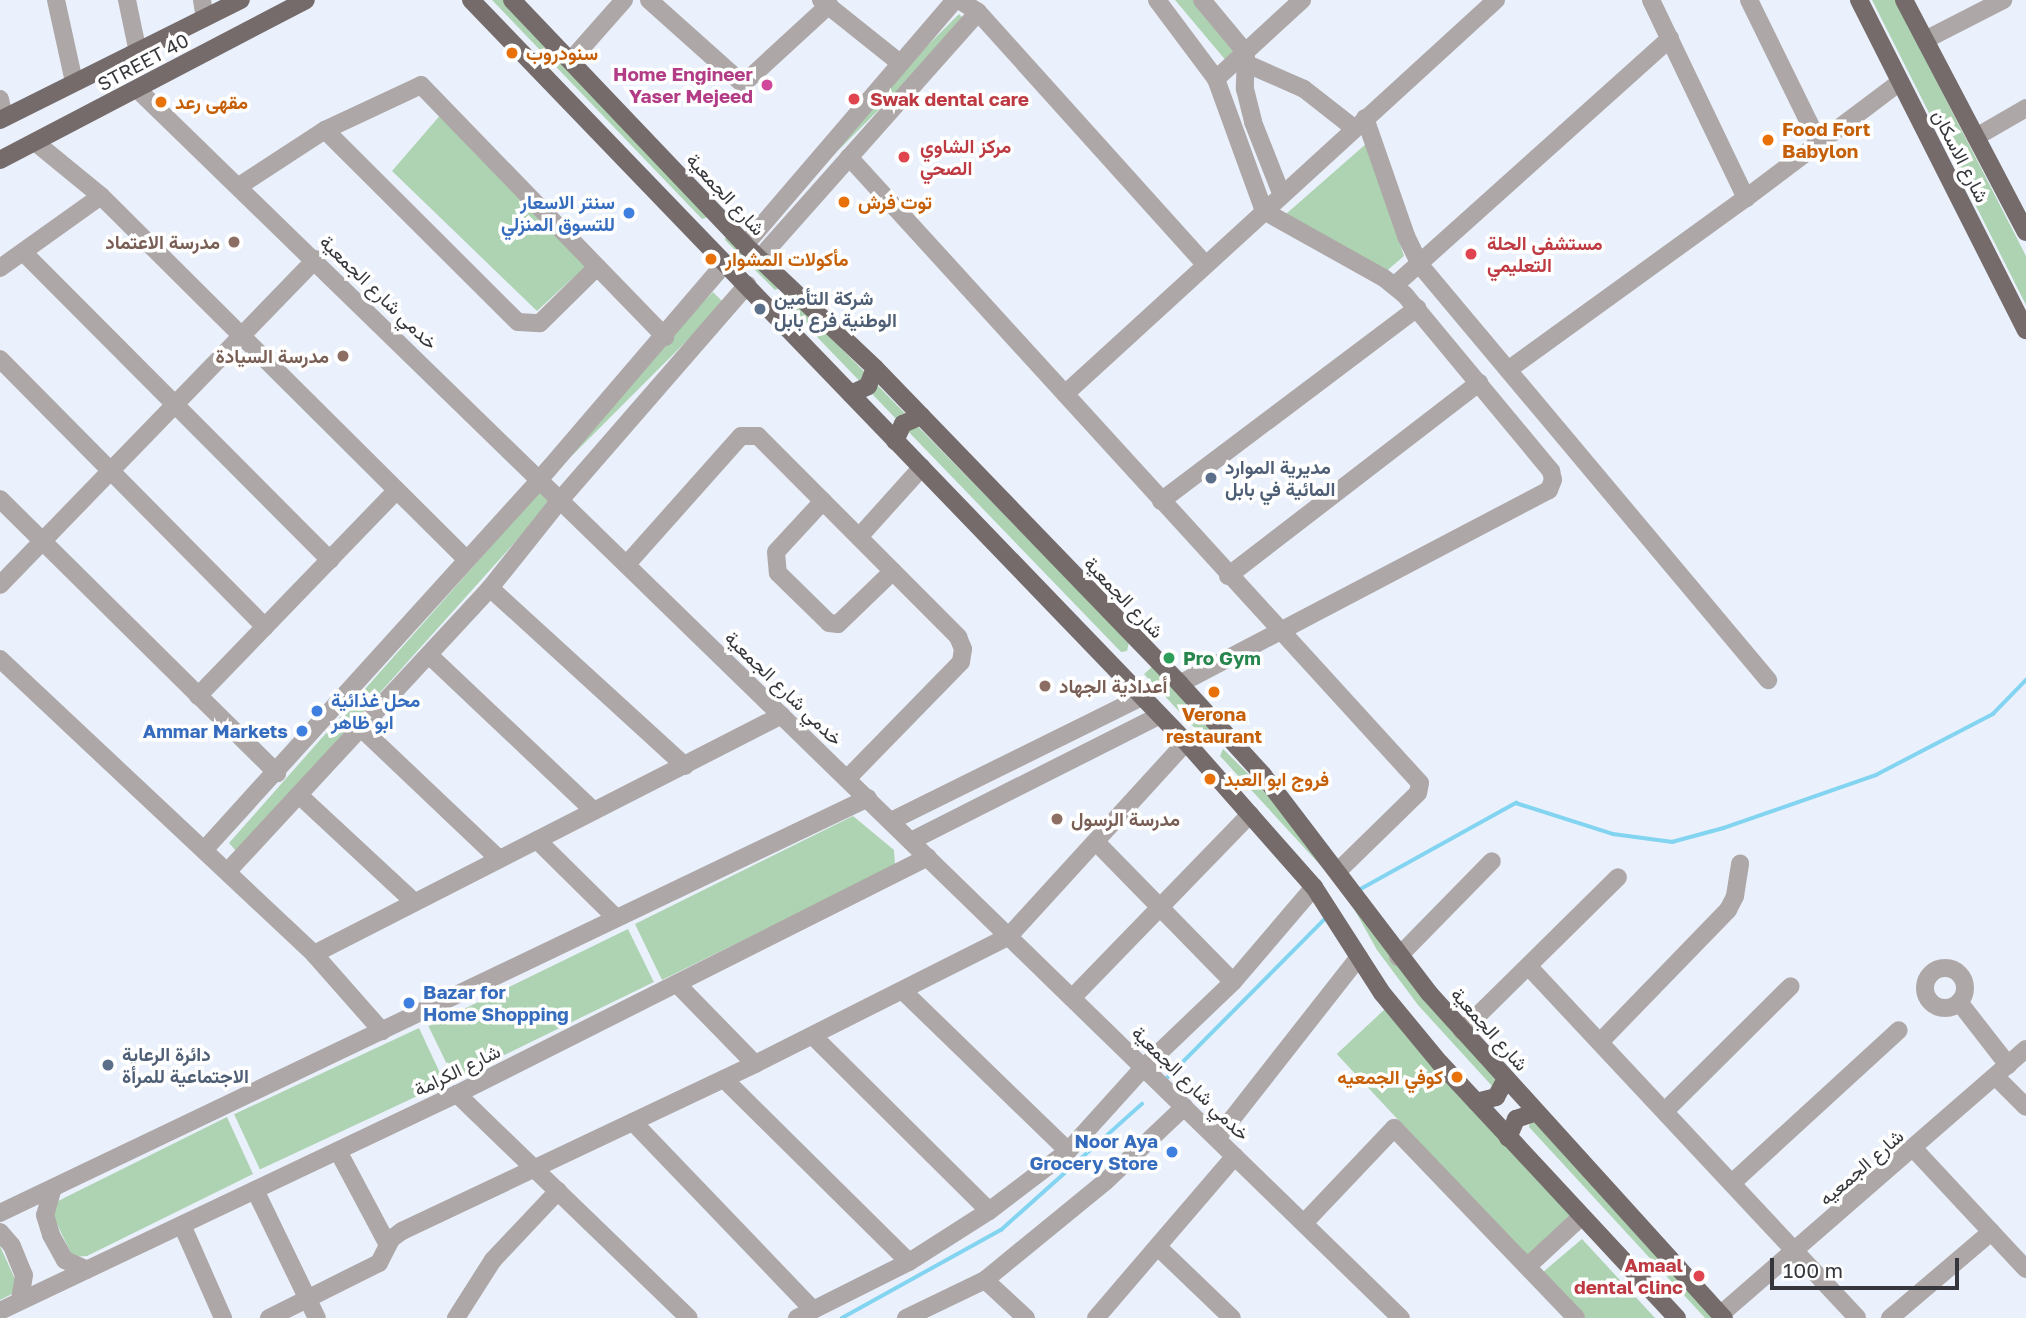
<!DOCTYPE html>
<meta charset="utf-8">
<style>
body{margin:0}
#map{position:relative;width:2026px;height:1318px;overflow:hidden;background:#eaf1fc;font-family:"Golos Text",Vazirmatn,sans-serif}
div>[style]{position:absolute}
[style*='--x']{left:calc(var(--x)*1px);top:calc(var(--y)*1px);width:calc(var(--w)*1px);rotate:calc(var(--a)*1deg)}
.green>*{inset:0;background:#aed3b2;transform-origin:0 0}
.stream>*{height:3.5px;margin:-1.75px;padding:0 1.75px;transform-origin:1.75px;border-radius:1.75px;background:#82d4f1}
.minor>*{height:18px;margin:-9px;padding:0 9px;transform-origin:9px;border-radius:9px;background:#aea7a7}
.minor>.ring{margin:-9px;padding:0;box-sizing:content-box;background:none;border:18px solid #aea7a7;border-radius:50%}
.major>*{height:18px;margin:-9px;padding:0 9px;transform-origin:9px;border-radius:9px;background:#766b6b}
.dots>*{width:19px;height:19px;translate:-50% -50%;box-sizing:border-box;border:4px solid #fff;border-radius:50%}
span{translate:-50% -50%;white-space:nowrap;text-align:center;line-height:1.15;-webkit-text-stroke:7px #fff;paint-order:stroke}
.food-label{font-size:19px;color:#c56008;font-weight:700}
.left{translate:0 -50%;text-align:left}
.right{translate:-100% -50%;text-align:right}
.street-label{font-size:19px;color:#35373c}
.hotel-label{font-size:19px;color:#b23c85;font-weight:700}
.health-label{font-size:19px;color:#be3a42;font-weight:700}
.shop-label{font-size:19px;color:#366cbe;font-weight:700}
.education-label{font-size:19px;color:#785e54;font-weight:700}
.service-label{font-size:19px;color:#4e5e75;font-weight:700}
.leisure-label{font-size:19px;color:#27864d;font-weight:700}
.scale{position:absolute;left:1770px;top:1258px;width:189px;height:32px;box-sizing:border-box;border:4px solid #35373c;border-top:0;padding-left:9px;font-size:21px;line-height:24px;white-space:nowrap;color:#35373c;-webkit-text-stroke:5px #fff;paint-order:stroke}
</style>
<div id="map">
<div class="green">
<div style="clip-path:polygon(492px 0,509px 0,711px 216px,702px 219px)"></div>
<div style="clip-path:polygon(1175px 0,1195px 0,1239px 52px,1228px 63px)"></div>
<div style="clip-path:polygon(1872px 0,1895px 0,2026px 256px,2026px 305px)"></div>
<div style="left:959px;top:14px;width:11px;height:270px;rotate:45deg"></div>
<div style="clip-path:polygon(443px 112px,588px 264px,537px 311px,392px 171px)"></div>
<div style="clip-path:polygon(1367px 143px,1404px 256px,1383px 274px,1286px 214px)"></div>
<div style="clip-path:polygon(726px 234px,782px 287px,775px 290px,725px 240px)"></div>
<div style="left:713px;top:292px;width:16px;height:246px;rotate:45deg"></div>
<div style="clip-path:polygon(794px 300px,1129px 642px,1127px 651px,1121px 652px,792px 311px)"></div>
<div style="clip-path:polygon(540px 491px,551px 502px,237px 852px,229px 843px)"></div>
<div style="clip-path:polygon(1153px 666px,1211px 729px,1210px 735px,1204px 738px,1144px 674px)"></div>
<div style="clip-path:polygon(1223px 749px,1282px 807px,1502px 1081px,1498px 1087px,1492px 1086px,1418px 1005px,1377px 950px,1344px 891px,1220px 756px)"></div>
<div style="clip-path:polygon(853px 816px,894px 850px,895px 865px,662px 980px,635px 924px)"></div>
<div style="left:628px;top:929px;width:59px;height:222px;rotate:64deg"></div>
<div style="left:1385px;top:1009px;width:282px;height:66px;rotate:47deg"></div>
<div style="left:419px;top:1028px;width:61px;height:204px;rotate:65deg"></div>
<div style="clip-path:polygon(227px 1117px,253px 1174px,87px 1256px,73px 1257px,53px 1216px,54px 1203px)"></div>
<div style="clip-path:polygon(1531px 1118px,1719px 1318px,1705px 1318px,1529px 1127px)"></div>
<div style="clip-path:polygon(1582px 1239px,1655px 1318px,1573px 1318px,1536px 1278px)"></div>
<div style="clip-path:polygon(0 1246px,20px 1290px,0 1300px)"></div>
</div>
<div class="stream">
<div style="--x:1357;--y:891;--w:182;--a:-29"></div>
<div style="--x:1516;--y:803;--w:102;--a:17.7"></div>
<div style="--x:1613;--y:834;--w:60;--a:7.7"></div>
<div style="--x:1672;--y:842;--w:54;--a:-15.1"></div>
<div style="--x:1724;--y:828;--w:161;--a:-19.2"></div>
<div style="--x:1876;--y:775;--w:132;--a:-27.5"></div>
<div style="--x:1993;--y:714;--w:47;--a:-45.9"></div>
<div style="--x:1165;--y:1080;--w:231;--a:-45.2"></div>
<div style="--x:842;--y:1318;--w:182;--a:-29"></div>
<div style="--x:1001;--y:1230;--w:189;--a:-41.8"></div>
</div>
<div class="minor">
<div style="--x:56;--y:0;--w:84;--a:77.6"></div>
<div style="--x:127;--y:0;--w:49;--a:78.2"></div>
<div style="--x:202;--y:0;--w:18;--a:81"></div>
<div style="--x:649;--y:0;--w:126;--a:41.8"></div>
<div style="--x:743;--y:84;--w:117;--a:-42.6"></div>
<div style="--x:821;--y:0;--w:101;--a:38.6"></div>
<div style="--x:959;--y:0;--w:22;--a:32"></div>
<div style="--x:978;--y:12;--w:339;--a:48"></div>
<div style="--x:1157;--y:0;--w:99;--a:53.2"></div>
<div style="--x:1216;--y:79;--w:140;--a:70"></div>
<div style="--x:1264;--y:211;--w:137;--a:29.2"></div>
<div style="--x:1384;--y:278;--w:27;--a:39"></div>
<div style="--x:1405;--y:295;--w:229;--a:50.3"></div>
<div style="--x:1551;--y:471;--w:9;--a:77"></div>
<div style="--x:1553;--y:480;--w:11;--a:112"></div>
<div style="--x:1549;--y:490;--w:417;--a:152.3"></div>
<div style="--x:1202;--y:0;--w:69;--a:50.3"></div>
<div style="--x:1246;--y:53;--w:36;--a:92"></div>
<div style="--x:1245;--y:89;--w:34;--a:76"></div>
<div style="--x:1253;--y:122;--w:76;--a:68.5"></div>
<div style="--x:1651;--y:0;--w:220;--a:64.4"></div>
<div style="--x:1746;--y:198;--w:193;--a:-37"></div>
<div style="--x:1749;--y:0;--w:159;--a:63.9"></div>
<div style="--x:1925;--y:40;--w:88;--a:-27.1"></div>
<div style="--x:571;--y:60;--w:80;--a:-48.5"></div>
<div style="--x:1245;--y:63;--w:64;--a:23.8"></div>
<div style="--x:1304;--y:89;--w:63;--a:38"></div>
<div style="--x:1216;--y:79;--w:117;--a:-42.6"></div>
<div style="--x:137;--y:89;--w:1763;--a:44.2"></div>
<div style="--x:0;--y:99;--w:19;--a:78"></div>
<div style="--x:1365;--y:118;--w:125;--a:70.8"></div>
<div style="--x:1406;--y:236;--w:32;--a:64"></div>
<div style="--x:1420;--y:265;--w:542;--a:50.02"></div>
<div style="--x:325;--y:130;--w:272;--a:44.9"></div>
<div style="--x:518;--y:322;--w:22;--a:3"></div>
<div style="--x:540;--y:323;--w:80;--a:-44.5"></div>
<div style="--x:1976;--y:137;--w:58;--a:-30.1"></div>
<div style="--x:35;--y:142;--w:85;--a:39.3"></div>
<div style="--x:101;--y:196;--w:515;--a:44.84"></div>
<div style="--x:849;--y:157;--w:847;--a:47.63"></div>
<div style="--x:1420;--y:783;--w:10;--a:101"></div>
<div style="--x:1418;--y:793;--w:110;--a:135.7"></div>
<div style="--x:239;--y:186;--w:103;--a:-33.1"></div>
<div style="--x:325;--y:130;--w:106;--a:-25.1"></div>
<div style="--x:421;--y:85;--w:351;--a:45.9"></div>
<div style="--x:745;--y:245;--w:323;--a:-49.4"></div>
<div style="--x:23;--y:252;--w:435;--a:45.1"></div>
<div style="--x:759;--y:259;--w:330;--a:-48.4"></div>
<div style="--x:0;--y:268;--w:124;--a:-35.5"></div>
<div style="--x:1394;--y:286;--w:371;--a:-41.9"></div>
<div style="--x:0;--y:359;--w:377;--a:45.3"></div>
<div style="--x:1508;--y:370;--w:294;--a:-35.9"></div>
<div style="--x:1065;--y:394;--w:584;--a:-42.43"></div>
<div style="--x:0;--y:499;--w:390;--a:44.7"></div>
<div style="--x:823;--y:501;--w:69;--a:132.7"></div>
<div style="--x:776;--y:552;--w:21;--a:85"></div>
<div style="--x:778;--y:573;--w:71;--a:44.4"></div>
<div style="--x:829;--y:623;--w:9;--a:6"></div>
<div style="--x:838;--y:624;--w:76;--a:-43.9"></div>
<div style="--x:1161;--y:501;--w:321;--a:-37"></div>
<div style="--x:859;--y:537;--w:94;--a:-48"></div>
<div style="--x:627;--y:564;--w:171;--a:-48.3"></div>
<div style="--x:741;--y:436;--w:17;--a:0"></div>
<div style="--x:758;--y:436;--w:284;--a:45.1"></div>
<div style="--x:958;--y:637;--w:13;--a:67"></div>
<div style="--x:963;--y:649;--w:13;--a:99"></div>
<div style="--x:961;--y:662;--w:163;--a:134.3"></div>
<div style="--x:1228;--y:576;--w:317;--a:-37.6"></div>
<div style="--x:0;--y:585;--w:454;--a:-45.9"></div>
<div style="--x:490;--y:588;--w:264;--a:42.4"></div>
<div style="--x:429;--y:655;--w:227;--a:43.4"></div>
<div style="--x:0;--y:659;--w:431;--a:43.2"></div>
<div style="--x:314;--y:954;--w:103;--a:48.6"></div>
<div style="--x:198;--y:696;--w:285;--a:-46"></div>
<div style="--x:362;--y:729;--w:189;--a:43.5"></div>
<div style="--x:300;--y:796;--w:156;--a:42.9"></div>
<div style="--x:891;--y:821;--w:282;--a:-26.3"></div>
<div style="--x:537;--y:840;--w:110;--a:44.6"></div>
<div style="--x:911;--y:841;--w:279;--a:-26.8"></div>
<div style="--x:1097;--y:843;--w:194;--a:45.6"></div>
<div style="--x:205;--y:849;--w:499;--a:-47.8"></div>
<div style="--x:540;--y:479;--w:284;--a:-49.4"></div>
<div style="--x:228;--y:871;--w:386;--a:-47.2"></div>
<div style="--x:490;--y:588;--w:114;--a:-51.4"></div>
<div style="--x:561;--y:499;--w:284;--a:-49"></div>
<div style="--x:314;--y:954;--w:525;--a:-27.05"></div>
<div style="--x:1398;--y:957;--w:134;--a:-45.6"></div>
<div style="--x:1529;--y:967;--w:480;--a:46.9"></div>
<div class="ring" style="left:1925px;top:968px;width:22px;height:22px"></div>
<div style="--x:678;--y:985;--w:110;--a:45.7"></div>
<div style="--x:903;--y:991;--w:230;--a:44.1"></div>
<div style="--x:1072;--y:998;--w:256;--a:-45.9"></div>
<div style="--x:1959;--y:1002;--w:80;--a:52.1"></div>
<div style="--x:1462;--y:1031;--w:219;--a:-44.6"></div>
<div style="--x:813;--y:1036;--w:248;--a:44.8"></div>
<div style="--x:1600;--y:1042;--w:184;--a:-45.9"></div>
<div style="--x:1728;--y:910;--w:16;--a:-63"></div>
<div style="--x:1735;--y:896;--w:33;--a:-81"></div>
<div style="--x:1996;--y:1077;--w:42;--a:45"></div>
<div style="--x:724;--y:1079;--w:260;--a:44.7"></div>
<div style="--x:457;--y:1094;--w:322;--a:44"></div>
<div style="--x:1665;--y:1111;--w:177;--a:-44.8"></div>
<div style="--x:633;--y:1122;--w:260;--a:46.2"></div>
<div style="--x:1217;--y:1138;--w:230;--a:-51.9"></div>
<div style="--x:1914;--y:1149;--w:164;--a:47"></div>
<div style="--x:338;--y:1151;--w:106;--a:62"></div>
<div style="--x:1732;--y:1183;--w:226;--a:-42.5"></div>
<div style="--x:255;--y:1190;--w:142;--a:64.2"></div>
<div style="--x:52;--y:1191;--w:25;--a:106"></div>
<div style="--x:45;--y:1215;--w:21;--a:73"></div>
<div style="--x:51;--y:1235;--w:29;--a:61"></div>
<div style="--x:65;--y:1260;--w:24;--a:24"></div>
<div style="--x:0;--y:1213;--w:962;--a:-25.55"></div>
<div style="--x:1304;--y:1223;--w:131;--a:-46.5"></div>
<div style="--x:1394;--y:1128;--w:263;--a:46.2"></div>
<div style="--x:182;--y:1225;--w:102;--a:66.2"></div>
<div style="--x:0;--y:1232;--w:18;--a:49"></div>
<div style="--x:12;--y:1246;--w:31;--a:68"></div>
<div style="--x:24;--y:1275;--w:26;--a:99"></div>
<div style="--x:1159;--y:1248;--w:101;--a:43.8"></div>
<div style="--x:1528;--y:1266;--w:72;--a:-42.8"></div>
<div style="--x:985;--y:1280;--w:56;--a:42.8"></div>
<div style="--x:0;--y:1311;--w:506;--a:-25.4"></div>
<div style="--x:457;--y:1094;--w:527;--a:-26.71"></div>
<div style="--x:1721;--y:1314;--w:404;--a:-41"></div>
<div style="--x:269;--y:1318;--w:123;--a:-26.6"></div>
<div style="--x:379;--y:1263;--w:27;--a:-63"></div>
<div style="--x:391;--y:1239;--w:14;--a:-36"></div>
<div style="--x:402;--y:1231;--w:391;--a:-25.3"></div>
<div style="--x:755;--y:1064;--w:284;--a:-26.7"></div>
<div style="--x:1009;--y:936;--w:263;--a:-47.6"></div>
<div style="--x:456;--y:1318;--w:69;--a:-57.5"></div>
<div style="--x:493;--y:1260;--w:95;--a:-46.7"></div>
<div style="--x:797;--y:1318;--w:125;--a:-26.6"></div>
<div style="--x:909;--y:1262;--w:95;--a:-32.5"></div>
<div style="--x:989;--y:1211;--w:99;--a:-37.2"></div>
<div style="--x:1068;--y:1151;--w:113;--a:-47.9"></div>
<div style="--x:1144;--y:1067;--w:123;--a:-43.7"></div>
<div style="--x:1233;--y:982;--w:125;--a:-49.5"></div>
<div style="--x:906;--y:1318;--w:88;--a:-25.7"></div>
<div style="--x:985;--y:1280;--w:156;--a:-39.3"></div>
<div style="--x:1106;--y:1181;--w:108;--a:-43.5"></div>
<div style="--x:1096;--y:1318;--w:213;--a:-49.4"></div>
<div style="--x:1890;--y:1318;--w:133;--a:-40.4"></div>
</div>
<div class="major">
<div style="--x:471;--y:0;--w:1030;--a:46.06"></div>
<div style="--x:1186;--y:742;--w:193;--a:48.6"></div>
<div style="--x:1314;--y:887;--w:126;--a:57.3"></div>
<div style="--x:1382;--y:993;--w:91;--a:50.4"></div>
<div style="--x:1440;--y:1063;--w:348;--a:47.1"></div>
<div style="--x:512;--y:0;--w:338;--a:46.4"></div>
<div style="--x:745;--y:245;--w:179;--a:43.4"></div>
<div style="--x:875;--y:368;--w:439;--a:46"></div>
<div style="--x:1180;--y:684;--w:123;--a:47.6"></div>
<div style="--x:1263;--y:775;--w:274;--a:52.7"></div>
<div style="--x:1429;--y:993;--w:439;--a:47.8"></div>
<div style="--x:1859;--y:0;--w:370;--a:63.2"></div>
<div style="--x:1904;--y:0;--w:262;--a:62.3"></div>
<div style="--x:0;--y:120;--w:269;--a:-26.5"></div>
<div style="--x:0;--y:160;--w:345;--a:-27.6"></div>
<div style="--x:851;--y:394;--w:19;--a:-25"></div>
<div style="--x:868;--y:386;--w:19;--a:-69"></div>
<div style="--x:895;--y:441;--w:19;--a:-65"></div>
<div style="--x:903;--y:424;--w:20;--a:-24"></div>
<div style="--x:1476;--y:1102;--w:21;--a:-14"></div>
<div style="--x:1496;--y:1097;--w:21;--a:-61"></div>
<div style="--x:1508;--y:1138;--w:21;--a:-67"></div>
<div style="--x:1516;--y:1119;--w:21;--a:-19"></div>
</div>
<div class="dots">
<div style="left:512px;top:53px;background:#e8710a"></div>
<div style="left:767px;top:85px;background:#d1479c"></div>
<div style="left:854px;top:99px;background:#e0444e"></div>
<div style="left:161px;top:102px;background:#e8710a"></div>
<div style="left:1768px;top:140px;background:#e8710a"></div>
<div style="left:904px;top:157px;background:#e0444e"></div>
<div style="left:844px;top:202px;background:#e8710a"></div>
<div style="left:629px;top:213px;background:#3f7fe0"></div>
<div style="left:234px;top:242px;background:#8d6e63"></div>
<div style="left:1471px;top:254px;background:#e0444e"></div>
<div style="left:711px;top:259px;background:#e8710a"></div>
<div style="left:760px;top:309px;background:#5c6f8a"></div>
<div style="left:343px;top:356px;background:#8d6e63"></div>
<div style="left:1211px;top:478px;background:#5c6f8a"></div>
<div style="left:1169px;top:658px;background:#2e9e5b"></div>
<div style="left:1045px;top:686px;background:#8d6e63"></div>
<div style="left:1214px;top:692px;background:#e8710a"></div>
<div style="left:317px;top:711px;background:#3f7fe0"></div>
<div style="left:302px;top:731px;background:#3f7fe0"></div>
<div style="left:1210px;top:779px;background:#e8710a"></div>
<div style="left:1057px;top:819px;background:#8d6e63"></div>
<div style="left:409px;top:1003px;background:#3f7fe0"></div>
<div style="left:108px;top:1065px;background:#5c6f8a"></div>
<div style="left:1457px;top:1077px;background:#e8710a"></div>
<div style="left:1172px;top:1152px;background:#3f7fe0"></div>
<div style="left:1699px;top:1276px;background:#e0444e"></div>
</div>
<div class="food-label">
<span class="left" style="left:526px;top:53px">سنودروب</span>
<span class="left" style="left:175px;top:102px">مقهى رعد</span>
<span class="left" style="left:1782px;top:140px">Food Fort<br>Babylon</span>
<span class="left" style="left:858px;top:202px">توت فرش</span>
<span class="left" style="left:725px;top:259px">مأكولات المشوار</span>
<span style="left:1214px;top:725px">Verona<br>restaurant</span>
<span class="left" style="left:1224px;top:779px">فروج ابو العبد</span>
<span class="right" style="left:1443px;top:1077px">كوفي الجمعيه</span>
</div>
<div class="street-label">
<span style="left:143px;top:62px;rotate:-28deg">STREET 40</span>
<span style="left:1961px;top:156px;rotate:63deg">شارع الاسكان</span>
<span style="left:726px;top:194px;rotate:47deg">شارع الجمعية</span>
<span style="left:379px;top:292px;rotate:44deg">خدمي شارع الجمعية</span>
<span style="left:1124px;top:597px;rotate:46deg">شارع الجمعية</span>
<span style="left:784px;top:688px;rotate:44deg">خدمي شارع الجمعية</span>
<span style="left:1490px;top:1029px;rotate:48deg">شارع الجمعية</span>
<span style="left:457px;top:1070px;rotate:-26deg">شارع الكرامة</span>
<span style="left:1191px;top:1083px;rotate:44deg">خدمي شارع الجمعية</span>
<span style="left:1861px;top:1167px;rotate:-41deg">شارع الجمعيه</span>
</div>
<div class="hotel-label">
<span class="right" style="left:753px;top:85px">Home Engineer<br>Yaser Mejeed</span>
</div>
<div class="health-label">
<span class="left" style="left:870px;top:99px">Swak dental care</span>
<span class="left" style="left:920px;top:157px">مركز الشاوي<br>الصحي</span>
<span class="left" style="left:1487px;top:254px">مستشفى الحلة<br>التعليمي</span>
<span class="right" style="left:1683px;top:1276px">Amaal<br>dental clinc</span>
</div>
<div class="shop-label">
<span class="right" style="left:615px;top:213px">سنتر الاسعار<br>للتسوق المنزلي</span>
<span class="left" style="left:331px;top:711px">محل غذائية<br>ابو ظاهر</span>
<span class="right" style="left:288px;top:731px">Ammar Markets</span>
<span class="left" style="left:423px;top:1003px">Bazar for<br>Home Shopping</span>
<span class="right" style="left:1158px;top:1152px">Noor Aya<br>Grocery Store</span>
</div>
<div class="education-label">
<span class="right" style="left:220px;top:242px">مدرسة الاعتماد</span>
<span class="right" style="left:329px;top:356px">مدرسة السيادة</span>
<span class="left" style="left:1059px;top:686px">أعدادية الجهاد</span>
<span class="left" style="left:1071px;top:819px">مدرسة الرسول</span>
</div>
<div class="service-label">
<span class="left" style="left:774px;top:309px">شركة التأمين<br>الوطنية فرع بابل</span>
<span class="left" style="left:1225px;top:478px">مديرية الموارد<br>المائية في بابل</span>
<span class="left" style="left:122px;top:1065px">دائرة الرعاية<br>الاجتماعية للمرأة</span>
</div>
<div class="leisure-label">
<span class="left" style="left:1183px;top:658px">Pro Gym</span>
</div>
<div class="scale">100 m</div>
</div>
